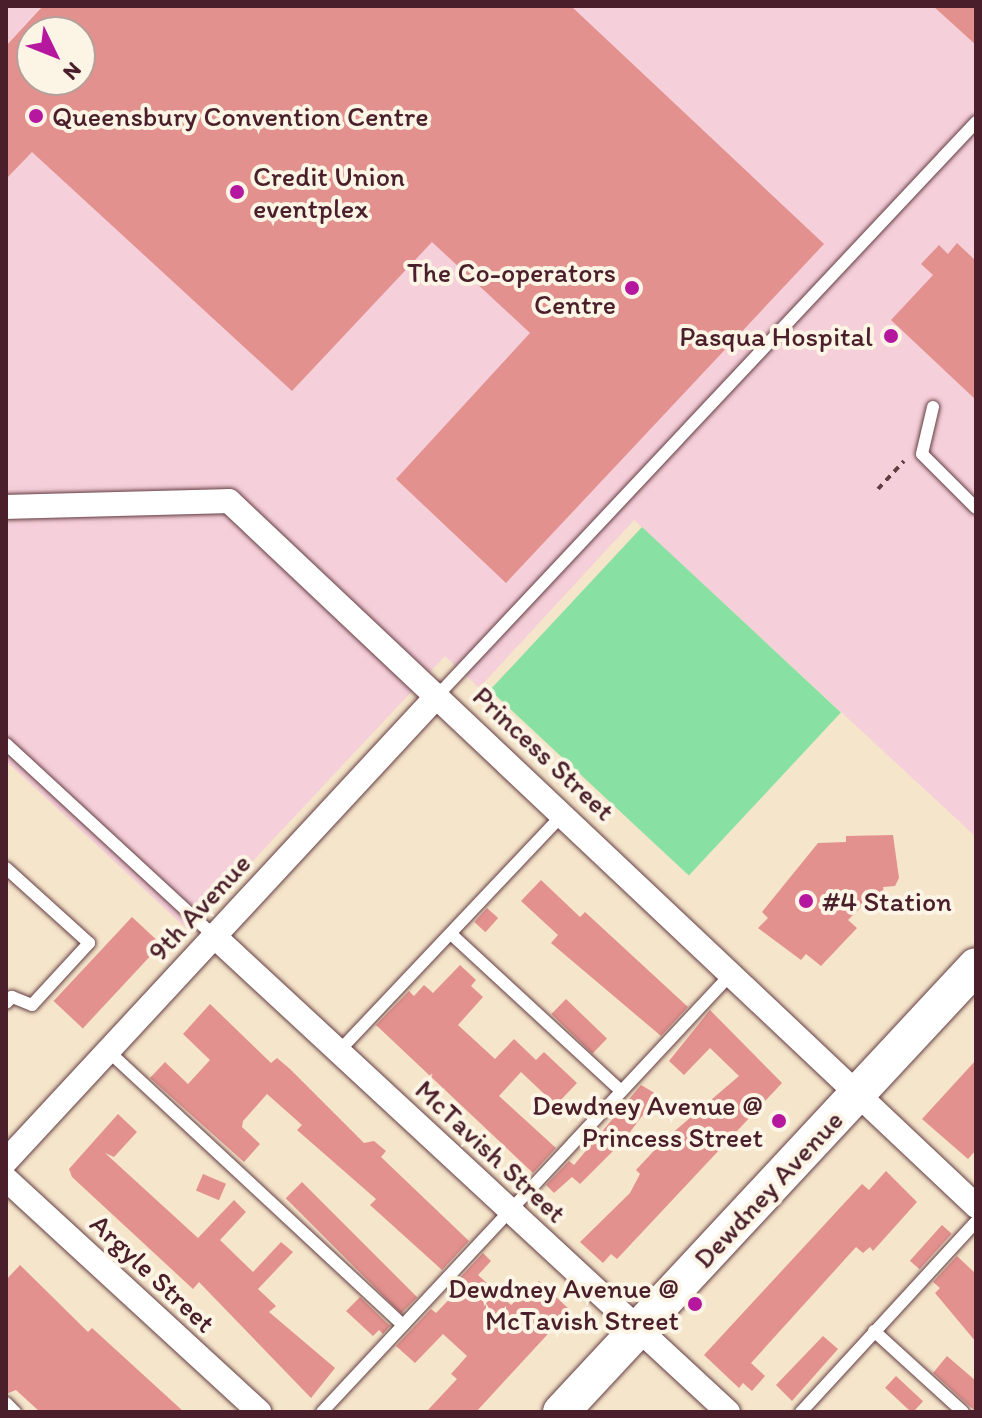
<!DOCTYPE html>
<style>
body{margin:0}
#map{position:relative;width:982px;height:1418px;overflow:hidden;background:#f5e5ca;font-family:Itim,sans-serif}
div>[style]{position:absolute}
[style*='--x']{left:calc(var(--x)*1px);top:calc(var(--y)*1px);width:calc(var(--w)*1px);rotate:calc(var(--a)*1deg)}
.built>*{inset:0;background:#f5cfd9}
.green>*{inset:0;background:#89e0a3;transform-origin:0 0}
.building>*{inset:0;background:#e3918e;transform-origin:0 0}
.path>*{height:4px;margin-top:-2px;transform-origin:0;background:repeating-linear-gradient(90deg,#643d43 0 6px,transparent 0 12px)}
.roads{filter:drop-shadow(0 0 2px #643d43) drop-shadow(0 0 2px #643d43)}
.lane>*{height:12px;margin:-6px;padding:0 6px;transform-origin:6px;border-radius:6px;background:#fff}
.street>*{height:24px;margin:-12px;padding:0 12px;transform-origin:12px;border-radius:12px;background:#fff}
.secondary>*{height:36px;margin:-18px;padding:0 18px;transform-origin:18px;border-radius:18px;background:#fff}
.dots>*{width:22px;height:22px;translate:-50% -50%;box-sizing:border-box;border:4px solid #fcf5e5;border-radius:50%}
span{translate:-50% -50%;white-space:nowrap;text-align:center;line-height:1.15;-webkit-text-stroke:8px #fcf5e5;paint-order:stroke}
.poi-label{font-size:28px;color:#4a1f2b}
.left{translate:0 -50%;text-align:left}
.right{translate:-100% -50%;text-align:right}
.street-label{font-size:28px;color:#4a1f2b}
.frame{position:absolute;inset:0;border:8px solid #4a1f2b;pointer-events:none}
.north{position:absolute;left:16px;top:16px;width:80px;height:80px;box-sizing:border-box;background:#fcf5e5;border:2px solid #b59f9b;border-radius:50%;rotate:133deg;font-size:22px;font-weight:700;line-height:32px;text-align:center;color:#4a1f2b}
.north::after{content:'';display:block;margin:auto;width:28px;height:36px;background:#b5179e;clip-path:polygon(50% 0,100% 100%,50% 72%,0 100%)}
</style>
<div id="map">
<div class="built">
<div style="clip-path:polygon(evenodd,6px 6px,976px 6px,976px 837px,634px 520px,479px 688px,445px 656px,188px 930px,6px 761px,6px 6px,32px 32px,80px 32px,80px 80px,32px 80px,32px 32px)"></div>
</div>
<div class="green">
<div style="left:642px;top:527px;width:272px;height:223px;rotate:43deg"></div>
</div>
<div class="building">
<div style="clip-path:polygon(evenodd,43px 6px,571px 6px,824px 244px,506px 583px,396px 479px,530px 333px,432px 242px,292px 391px,32px 152px,6px 179px,6px 46px,43px 6px,32px 32px,80px 32px,80px 80px,32px 80px,32px 32px)"></div>
<div style="clip-path:polygon(933px 6px,976px 6px,976px 45px)"></div>
<div style="clip-path:polygon(957px 243px,976px 261px,976px 400px,891px 320px,933px 275px,921px 264px,939px 245px,948px 254px)"></div>
<div style="clip-path:polygon(893px 835px,899px 878px,895px 886px,883px 887px,884px 893px,875px 893px,848px 920px,857px 928px,821px 966px,806px 954px,801px 960px,758px 928px,768px 918px,762px 912px,818px 843px,846px 842px,846px 836px)"></div>
<div style="clip-path:polygon(541px 880px,580px 917px,585px 912px,688px 1007px,661px 1036px,551px 943px,558px 935px,521px 901px)"></div>
<div style="left:487px;top:908px;width:15px;height:19px;rotate:42deg"></div>
<div style="left:132px;top:917px;width:40px;height:115px;rotate:43deg"></div>
<div style="clip-path:polygon(460px 965px,476px 980px,471px 986px,483px 997px,458px 1025px,495px 1059px,514px 1039px,536px 1060px,544px 1052px,577px 1083px,556px 1105px,521px 1072px,499px 1096px,556px 1148px,533px 1173px,376px 1025px,409px 991px,414px 996px,424px 985px,433px 993px)"></div>
<div style="left:566px;top:999px;width:57px;height:21px;rotate:44deg"></div>
<div style="clip-path:polygon(210px 1004px,271px 1063px,277px 1058px,290px 1069px,364px 1143px,374px 1141px,386px 1151px,381px 1157px,469px 1241px,442px 1270px,370px 1205px,376px 1199px,297px 1130px,302px 1125px,267px 1094px,243px 1121px,242px 1127px,260px 1144px,244px 1162px,150px 1078px,165px 1062px,188px 1084px,210px 1060px,183px 1034px)"></div>
<div style="clip-path:polygon(710px 1010px,782px 1083px,617px 1259px,611px 1254px,603px 1263px,580px 1242px,630px 1193px,640px 1174px,636px 1170px,663px 1141px,739px 1076px,710px 1048px,684px 1075px,669px 1061px)"></div>
<div style="clip-path:polygon(976px 1060px,976px 1150px,968px 1159px,922px 1119px)"></div>
<div style="clip-path:polygon(641px 1085px,658px 1095px,624px 1140px,580px 1184px,572px 1177px,554px 1193px,546px 1185px,569px 1161px,574px 1165px)"></div>
<div style="clip-path:polygon(118px 1114px,137px 1132px,114px 1157px,105px 1153px,198px 1238px,234px 1200px,246px 1212px,220px 1240px,253px 1272px,281px 1242px,293px 1252px,258px 1289px,276px 1306px,269px 1312px,335px 1368px,311px 1398px,199px 1282px,193px 1289px,72px 1177px,69px 1169px)"></div>
<div style="clip-path:polygon(886px 1171px,917px 1202px,873px 1251px,870px 1247px,863px 1253px,856px 1247px,751px 1363px,765px 1376px,752px 1391px,743px 1383px,739px 1388px,704px 1355px,862px 1184px,869px 1190px)"></div>
<div style="left:203px;top:1174px;width:25px;height:18px;rotate:23deg"></div>
<div style="left:302px;top:1182px;width:163px;height:23px;rotate:45deg"></div>
<div style="left:942px;top:1225px;width:13px;height:48px;rotate:42deg"></div>
<div style="clip-path:polygon(483px 1253px,491px 1261px,478px 1275px,511px 1305px,539px 1281px,570px 1310px,476px 1412px,426px 1412px,457px 1379px,451px 1374px,467px 1356px,443px 1334px,415px 1363px,396px 1346px,431px 1309px,436px 1313px,461px 1287px,456px 1282px)"></div>
<div style="clip-path:polygon(957px 1256px,976px 1274px,976px 1342px,935px 1293px,940px 1288px,933px 1282px)"></div>
<div style="clip-path:polygon(20px 1265px,88px 1332px,92px 1328px,184px 1412px,40px 1412px,16px 1390px,6px 1394px,6px 1280px)"></div>
<div style="clip-path:polygon(360px 1297px,390px 1326px,383px 1334px,379px 1330px,373px 1336px,346px 1311px)"></div>
<div style="clip-path:polygon(823px 1336px,838px 1349px,792px 1401px,776px 1385px)"></div>
<div style="clip-path:polygon(947px 1356px,976px 1381px,976px 1412px,933px 1373px)"></div>
<div style="left:896px;top:1376px;width:37px;height:16px;rotate:43deg"></div>
</div>
<div class="path">
<div style="--x:878;--y:489;--w:38;--a:-47"></div>
</div>
<div class="roads">
<div class="lane">
<div style="--x:933;--y:407;--w:48;--a:103.2"></div>
<div style="--x:922;--y:454;--w:76;--a:45"></div>
<div style="--x:438;--y:695;--w:786;--a:-46.8"></div>
<div style="--x:6;--y:744;--w:282;--a:42.7"></div>
<div style="--x:6;--y:868;--w:112;--a:42.1"></div>
<div style="--x:89;--y:943;--w:84;--a:132.6"></div>
<div style="--x:32;--y:1005;--w:22;--a:-158"></div>
<div style="--x:12;--y:997;--w:8;--a:135"></div>
<div style="--x:451;--y:934;--w:230;--a:42.7"></div>
<div style="--x:107;--y:1050;--w:404;--a:42.9"></div>
<div style="--x:340;--y:1050;--w:325;--a:-46.6"></div>
<div style="--x:874;--y:1331;--w:120;--a:42.3"></div>
<div style="--x:6;--y:1403;--w:13;--a:45"></div>
<div style="--x:322;--y:1412;--w:601;--a:-46.96"></div>
<div style="--x:801;--y:1412;--w:258;--a:-47.4"></div>
</div>
<div class="street">
<div style="--x:6;--y:507;--w:223;--a:-1.5"></div>
<div style="--x:229;--y:501;--w:1027;--a:43.34"></div>
<div style="--x:213;--y:935;--w:702;--a:42.81"></div>
<div style="--x:6;--y:1161;--w:635;--a:-47.17"></div>
<div style="--x:6;--y:1179;--w:344;--a:42.6"></div>
</div>
<div class="secondary">
<div style="--x:561;--y:1412;--w:609;--a:-47.06"></div>
</div>
</div>
<div class="dots">
<div style="left:36px;top:116px;background:#b5179e"></div>
<div style="left:237px;top:192px;background:#b5179e"></div>
<div style="left:632px;top:288px;background:#b5179e"></div>
<div style="left:891px;top:336px;background:#b5179e"></div>
<div style="left:806px;top:901px;background:#b5179e"></div>
<div style="left:779px;top:1121px;background:#b5179e"></div>
<div style="left:695px;top:1304px;background:#b5179e"></div>
</div>
<div class="poi-label">
<span class="left" style="left:52px;top:116px">Queensbury Convention Centre</span>
<span class="left" style="left:253px;top:192px">Credit Union<br>eventplex</span>
<span class="right" style="left:616px;top:288px">The Co-operators<br>Centre</span>
<span class="right" style="left:873px;top:336px">Pasqua Hospital</span>
<span class="left" style="left:822px;top:901px">#4 Station</span>
<span class="right" style="left:763px;top:1121px">Dewdney Avenue @<br>Princess Street</span>
<span class="right" style="left:679px;top:1304px">Dewdney Avenue @<br>McTavish Street</span>
</div>
<div class="street-label">
<span style="left:544px;top:753px;rotate:43deg">Princess Street</span>
<span style="left:199px;top:907px;rotate:-47deg">9th Avenue</span>
<span style="left:491px;top:1151px;rotate:43deg">McTavish Street</span>
<span style="left:768px;top:1189px;rotate:-47deg">Dewdney Avenue</span>
<span style="left:153px;top:1273px;rotate:43deg">Argyle Street</span>
</div>
<div class="frame"></div>
<div class="north">N</div>
</div>
